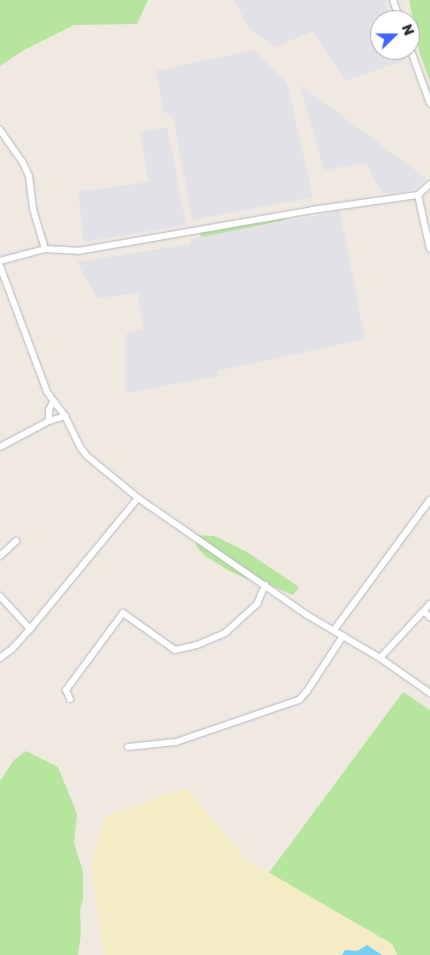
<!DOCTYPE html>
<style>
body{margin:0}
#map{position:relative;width:430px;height:955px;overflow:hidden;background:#efe9e1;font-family:"Golos Text",sans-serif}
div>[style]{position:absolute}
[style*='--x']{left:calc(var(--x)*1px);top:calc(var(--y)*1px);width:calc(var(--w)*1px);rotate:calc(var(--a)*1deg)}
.industrial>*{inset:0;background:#e3e1e8}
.green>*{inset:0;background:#b6e59e}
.sand>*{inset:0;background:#f3ecc5}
.water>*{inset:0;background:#75cff0}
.roads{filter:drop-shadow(0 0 1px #b4b7c1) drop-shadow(0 0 1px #b4b7c1)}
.minor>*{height:6px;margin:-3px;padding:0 3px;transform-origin:3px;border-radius:3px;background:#fff}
span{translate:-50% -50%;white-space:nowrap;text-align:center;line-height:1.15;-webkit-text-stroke:4px #fff;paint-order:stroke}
.north{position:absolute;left:370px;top:10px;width:50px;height:50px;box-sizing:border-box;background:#fff;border:1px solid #ababab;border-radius:50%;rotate:68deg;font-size:14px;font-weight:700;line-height:20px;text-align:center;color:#2e2e2e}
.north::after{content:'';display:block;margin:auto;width:18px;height:22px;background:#4264fb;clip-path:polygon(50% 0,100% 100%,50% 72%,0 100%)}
</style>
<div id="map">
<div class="industrial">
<div style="clip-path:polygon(234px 0,384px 0,391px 20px,380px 20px,380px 50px,402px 50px,406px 60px,345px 81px,313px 31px,275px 47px,250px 30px)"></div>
<div style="clip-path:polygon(254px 50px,287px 83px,313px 197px,192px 220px,173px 116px,163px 112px,156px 71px)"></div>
<div style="clip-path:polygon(300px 85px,426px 178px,416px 188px,405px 193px,382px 193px,366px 163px,324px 170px)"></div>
<div style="clip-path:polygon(167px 127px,186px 225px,84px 242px,78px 192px,149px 182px,140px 132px)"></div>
<div style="clip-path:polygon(340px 211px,365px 339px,217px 371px,218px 376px,126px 393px,126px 334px,144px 329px,138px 293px,97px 298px,77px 262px,191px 244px,190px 239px)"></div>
</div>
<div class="green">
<div style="clip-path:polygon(0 0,148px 0,137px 24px,74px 25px,24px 50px,0 66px)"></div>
<div style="clip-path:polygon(409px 0,430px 0,430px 82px,419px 51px)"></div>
<div style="clip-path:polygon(284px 216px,286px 219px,282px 221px,202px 237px,200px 235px,201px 232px)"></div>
<div style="clip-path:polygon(194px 535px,215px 536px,247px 552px,299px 587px,293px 595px,259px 580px,247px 579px,231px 572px,205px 556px,197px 547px)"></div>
<div style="clip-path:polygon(403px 692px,430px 710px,430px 955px,397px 955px,392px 944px,268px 874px)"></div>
<div style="clip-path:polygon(26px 751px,58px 767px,77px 814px,74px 843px,83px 872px,83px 899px,80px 911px,81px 933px,78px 955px,0 955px,0 781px,14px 760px)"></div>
</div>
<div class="sand">
<div style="clip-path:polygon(186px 788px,246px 859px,392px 944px,397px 955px,345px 950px,342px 955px,104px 955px,91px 865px,105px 816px)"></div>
</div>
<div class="water">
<div style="clip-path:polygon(367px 945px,382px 955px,342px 955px,345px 950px,357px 951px)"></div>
</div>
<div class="roads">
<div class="minor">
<div style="--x:393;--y:0;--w:21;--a:71"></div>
<div style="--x:410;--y:48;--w:59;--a:70.3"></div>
<div style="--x:0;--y:130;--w:38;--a:55"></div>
<div style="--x:22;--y:161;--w:17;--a:65"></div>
<div style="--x:29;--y:176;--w:33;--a:83"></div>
<div style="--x:33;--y:209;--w:42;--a:73.3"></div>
<div style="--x:418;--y:195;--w:55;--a:77.5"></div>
<div style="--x:0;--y:261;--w:47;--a:-14.9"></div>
<div style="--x:45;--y:249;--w:33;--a:3"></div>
<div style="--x:78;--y:251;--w:238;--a:-9.9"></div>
<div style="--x:312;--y:210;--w:107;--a:-8.1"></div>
<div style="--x:418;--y:195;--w:16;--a:-43"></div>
<div style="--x:0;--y:266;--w:134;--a:69.5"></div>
<div style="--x:47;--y:392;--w:30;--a:53"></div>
<div style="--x:65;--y:416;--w:34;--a:64"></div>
<div style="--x:80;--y:447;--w:11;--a:52"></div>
<div style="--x:87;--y:456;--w:66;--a:39.5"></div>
<div style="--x:138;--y:498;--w:206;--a:34.7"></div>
<div style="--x:307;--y:615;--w:85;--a:30.5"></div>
<div style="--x:380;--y:658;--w:61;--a:35"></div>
<div style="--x:49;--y:421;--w:11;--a:-90"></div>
<div style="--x:49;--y:410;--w:9;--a:-63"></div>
<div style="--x:0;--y:447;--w:55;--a:-28"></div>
<div style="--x:49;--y:421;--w:17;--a:-17"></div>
<div style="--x:0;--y:556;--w:22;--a:-43"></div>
<div style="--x:0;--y:596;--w:45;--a:47.7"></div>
<div style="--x:424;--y:612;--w:8;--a:40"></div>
<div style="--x:334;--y:630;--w:162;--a:-53.6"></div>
<div style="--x:0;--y:658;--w:15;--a:-37"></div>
<div style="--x:12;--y:649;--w:27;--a:-48"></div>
<div style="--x:30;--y:629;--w:170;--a:-50.5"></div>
<div style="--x:380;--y:658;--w:74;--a:-47.2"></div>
<div style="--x:70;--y:699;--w:10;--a:-114"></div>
<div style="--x:66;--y:690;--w:96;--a:-53.5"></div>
<div style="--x:123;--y:613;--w:64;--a:35.4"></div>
<div style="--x:175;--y:650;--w:23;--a:-13"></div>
<div style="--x:197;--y:645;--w:30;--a:-23"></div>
<div style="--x:225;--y:633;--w:43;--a:-42.2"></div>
<div style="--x:257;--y:604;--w:21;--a:-67"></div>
<div style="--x:128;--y:747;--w:48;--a:-5.9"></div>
<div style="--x:176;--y:742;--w:130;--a:-18.9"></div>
<div style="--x:299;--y:700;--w:12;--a:-48"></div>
<div style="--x:307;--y:691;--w:66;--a:-56.8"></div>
</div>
</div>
<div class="north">N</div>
</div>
